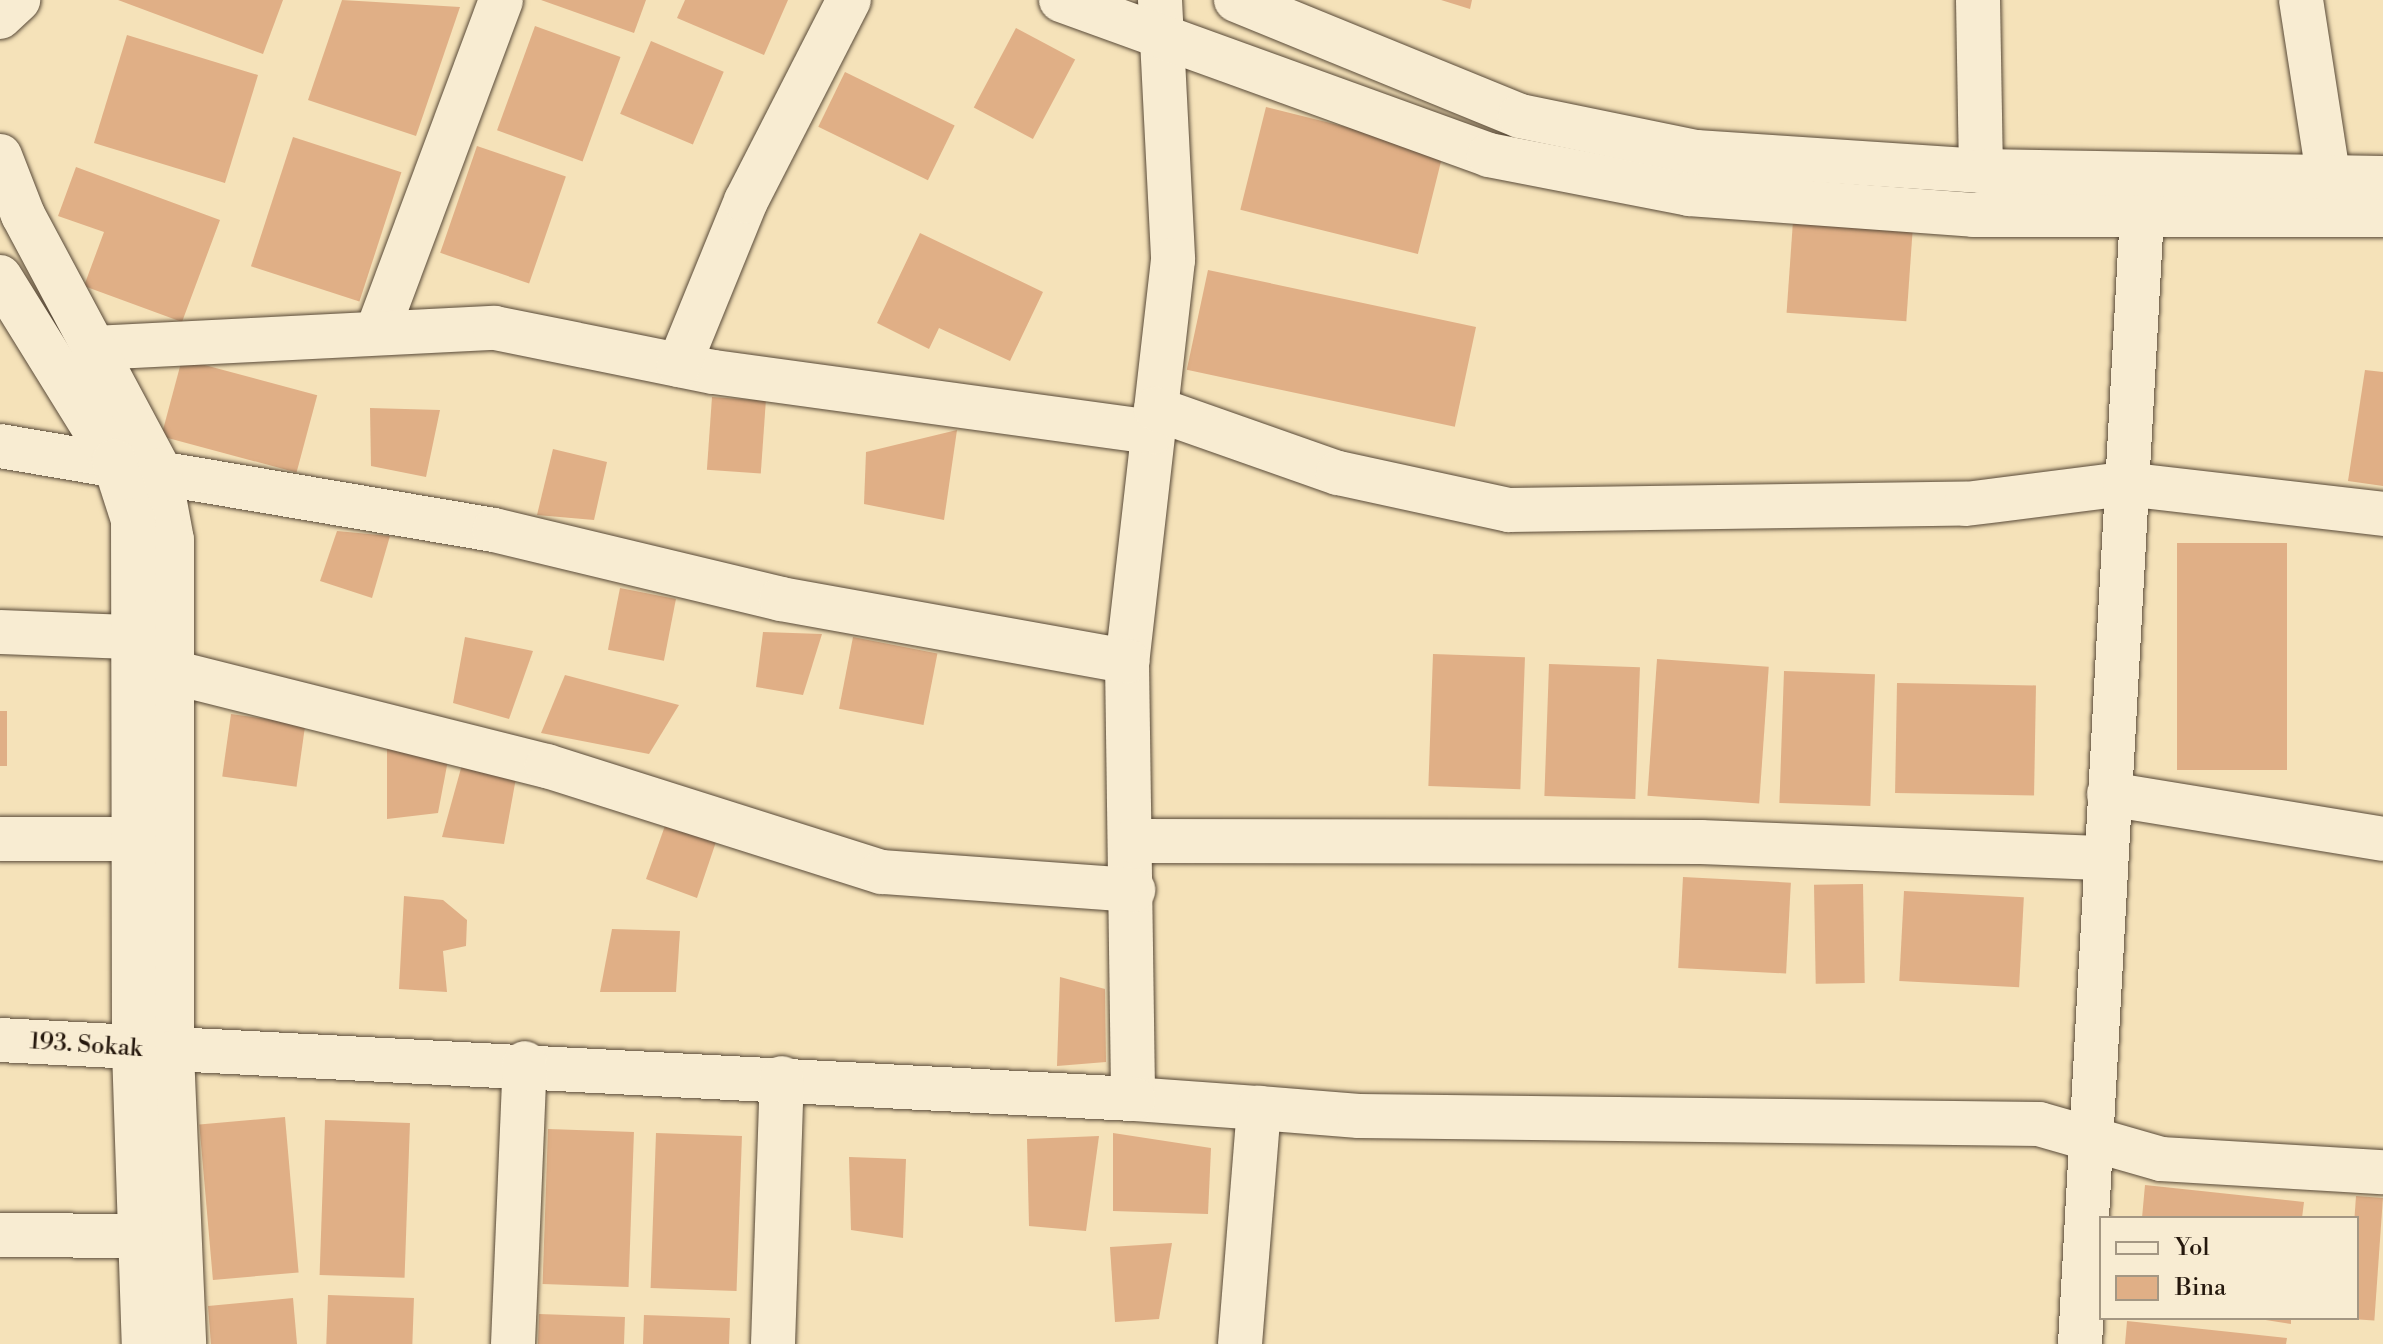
<!DOCTYPE html>
<style>
body{margin:0}
#map{position:relative;width:2383px;height:1344px;overflow:hidden;background:#f5e2b9;font-family:"Libre Bodoni",serif}
div>[style]{position:absolute}
[style*='--x']{left:calc(var(--x)*1px);top:calc(var(--y)*1px);width:calc(var(--w)*1px);rotate:calc(var(--a)*1deg)}
.building>*{inset:0;background:#e0af86;transform-origin:0 0}
.roads{filter:drop-shadow(0 0 2px #594a38) drop-shadow(0 0 2px #594a38)}
.street>*{height:44px;margin:-22px;padding:0 22px;transform-origin:22px;border-radius:22px;background:#f8ecd2}
.secondary>*{height:44px;margin:-22px;padding:0 22px;transform-origin:22px;border-radius:22px;background:#f8ecd2}
span{translate:-50% -50%;white-space:nowrap;text-align:center;line-height:1.15;-webkit-text-stroke:6px #f8ecd2;paint-order:stroke}
.street-label{font-size:24px;color:#25180d}
.legend{position:absolute;left:2099px;top:1216px;width:260px;height:104px;box-sizing:border-box;background:#f8ecd2;border:2px solid #a49783;margin:0;padding:10px 14px;list-style:none;font-size:24px;color:#25180d}
.legend li{display:flex;align-items:center;gap:16px;height:40px}
.legend b{width:40px;border:2px solid #a49783}
</style>
<div id="map">
<div class="building">
<div style="clip-path:polygon(118px 0,283px 0,263px 54px)"></div>
<div style="clip-path:polygon(342px 0,460px 7px,416px 136px,308px 100px)"></div>
<div style="clip-path:polygon(541px 0,646px 0,634px 33px)"></div>
<div style="clip-path:polygon(685px 0,788px 0,764px 55px,677px 18px)"></div>
<div style="clip-path:polygon(1441px 0,1472px 0,1470px 9px)"></div>
<div style="left:535px;top:26px;width:91px;height:111px;rotate:20deg"></div>
<div style="left:1016px;top:28px;width:67px;height:90px;rotate:28deg"></div>
<div style="left:127px;top:35px;width:137px;height:113px;rotate:17deg"></div>
<div style="left:651px;top:41px;width:79px;height:79px;rotate:23deg"></div>
<div style="left:845px;top:72px;width:122px;height:61px;rotate:26deg"></div>
<div style="left:1266px;top:107px;width:183px;height:106px;rotate:14deg"></div>
<div style="left:293px;top:137px;width:114px;height:136px;rotate:18deg"></div>
<div style="left:477px;top:146px;width:94px;height:113px;rotate:19deg"></div>
<div style="clip-path:polygon(76px 167px,220px 220px,182px 322px,84px 286px,104px 232px,58px 216px)"></div>
<div style="left:1793px;top:221px;width:120px;height:92px;rotate:4deg"></div>
<div style="clip-path:polygon(920px 233px,1043px 292px,1010px 361px,939px 328px,929px 349px,877px 323px)"></div>
<div style="left:1208px;top:270px;width:274px;height:102px;rotate:12deg"></div>
<div style="left:182px;top:359px;width:140px;height:80px;rotate:15deg"></div>
<div style="clip-path:polygon(2365px 370px,2383px 372px,2383px 486px,2348px 481px)"></div>
<div style="left:712px;top:397px;width:54px;height:73px;rotate:4deg"></div>
<div style="clip-path:polygon(370px 408px,440px 410px,426px 477px,371px 466px)"></div>
<div style="clip-path:polygon(957px 430px,944px 520px,864px 504px,866px 452px)"></div>
<div style="clip-path:polygon(553px 449px,607px 462px,594px 520px,537px 515px)"></div>
<div style="clip-path:polygon(337px 531px,390px 536px,372px 598px,320px 581px)"></div>
<div style="left:2287px;top:543px;width:227px;height:110px;rotate:90deg"></div>
<div style="left:620px;top:588px;width:57px;height:63px;rotate:11deg"></div>
<div style="clip-path:polygon(763px 632px,822px 634px,803px 695px,756px 687px)"></div>
<div style="clip-path:polygon(465px 637px,533px 651px,509px 719px,453px 703px)"></div>
<div style="left:853px;top:637px;width:86px;height:73px;rotate:11deg"></div>
<div style="left:1433px;top:654px;width:92px;height:132px;rotate:2deg"></div>
<div style="left:1657px;top:659px;width:112px;height:137px;rotate:4deg"></div>
<div style="left:1549px;top:664px;width:91px;height:132px;rotate:2deg"></div>
<div style="left:1784px;top:671px;width:91px;height:132px;rotate:2deg"></div>
<div style="clip-path:polygon(565px 675px,679px 705px,649px 754px,541px 733px)"></div>
<div style="left:1897px;top:683px;width:139px;height:110px;rotate:1deg"></div>
<div style="left:0;top:711px;width:7px;height:55px"></div>
<div style="left:231px;top:714px;width:75px;height:63px;rotate:8deg"></div>
<div style="clip-path:polygon(387px 746px,448px 760px,438px 813px,387px 819px)"></div>
<div style="clip-path:polygon(463px 761px,516px 778px,504px 844px,442px 837px)"></div>
<div style="clip-path:polygon(666px 823px,719px 833px,697px 898px,646px 879px)"></div>
<div style="left:1683px;top:877px;width:108px;height:91px;rotate:3deg"></div>
<div style="left:1863px;top:884px;width:99px;height:49px;rotate:89deg"></div>
<div style="left:1904px;top:891px;width:120px;height:90px;rotate:3deg"></div>
<div style="clip-path:polygon(404px 896px,443px 900px,467px 920px,466px 946px,443px 951px,447px 992px,399px 989px)"></div>
<div style="clip-path:polygon(612px 929px,680px 931px,676px 992px,600px 992px)"></div>
<div style="clip-path:polygon(1060px 977px,1105px 989px,1106px 1062px,1057px 1066px)"></div>
<div style="left:285px;top:1117px;width:156px;height:86px;rotate:85deg"></div>
<div style="left:325px;top:1120px;width:85px;height:155px;rotate:2deg"></div>
<div style="left:548px;top:1129px;width:86px;height:155px;rotate:2deg"></div>
<div style="left:656px;top:1133px;width:86px;height:155px;rotate:2deg"></div>
<div style="clip-path:polygon(1113px 1133px,1211px 1148px,1208px 1214px,1113px 1211px)"></div>
<div style="clip-path:polygon(1099px 1136px,1086px 1231px,1029px 1226px,1027px 1139px)"></div>
<div style="clip-path:polygon(849px 1157px,906px 1159px,903px 1238px,851px 1230px)"></div>
<div style="clip-path:polygon(2145px 1185px,2304px 1202px,2302px 1218px,2142px 1218px)"></div>
<div style="left:2356px;top:1196px;width:27px;height:123px;rotate:4deg"></div>
<div style="clip-path:polygon(1172px 1243px,1159px 1319px,1115px 1322px,1110px 1247px)"></div>
<div style="left:328px;top:1295px;width:86px;height:49px;rotate:2deg"></div>
<div style="clip-path:polygon(293px 1298px,297px 1344px,211px 1344px,208px 1306px)"></div>
<div style="left:539px;top:1314px;width:86px;height:30px;rotate:2deg"></div>
<div style="left:644px;top:1315px;width:86px;height:29px;rotate:2deg"></div>
<div style="clip-path:polygon(2253px 1318px,2291px 1318px,2291px 1324px)"></div>
<div style="clip-path:polygon(2127px 1321px,2287px 1338px,2286px 1344px,2125px 1344px)"></div>
</div>
<div class="roads">
<div class="street">
<div style="--x:1160;--y:0;--w:260;--a:87.1"></div>
<div style="--x:1173;--y:260;--w:404;--a:96.5"></div>
<div style="--x:1127;--y:661;--w:438;--a:89.2"></div>
<div style="--x:1133;--y:1099;--w:126;--a:4.1"></div>
<div style="--x:1978;--y:0;--w:171;--a:89"></div>
<div style="--x:2301;--y:0;--w:182;--a:81.2"></div>
<div style="--x:377;--y:332;--w:354;--a:-69.5"></div>
<div style="--x:94;--y:348;--w:401;--a:-2.9"></div>
<div style="--x:495;--y:328;--w:223;--a:11.4"></div>
<div style="--x:714;--y:372;--w:443;--a:7.8"></div>
<div style="--x:679;--y:365;--w:177;--a:-67.8"></div>
<div style="--x:746;--y:201;--w:226;--a:-62.9"></div>
<div style="--x:1156;--y:409;--w:193;--a:19.4"></div>
<div style="--x:1338;--y:473;--w:175;--a:12.2"></div>
<div style="--x:1509;--y:510;--w:457;--a:-0.8"></div>
<div style="--x:1966;--y:504;--w:160;--a:-7.2"></div>
<div style="--x:2125;--y:484;--w:260;--a:6.6"></div>
<div style="--x:0;--y:446;--w:501;--a:9.65"></div>
<div style="--x:494;--y:530;--w:295;--a:13.5"></div>
<div style="--x:781;--y:599;--w:352;--a:10.2"></div>
<div style="--x:0;--y:632;--w:132;--a:2.2"></div>
<div style="--x:172;--y:672;--w:387;--a:14.1"></div>
<div style="--x:547;--y:766;--w:351;--a:17.6"></div>
<div style="--x:882;--y:872;--w:252;--a:4.1"></div>
<div style="--x:2109;--y:794;--w:278;--a:9.3"></div>
<div style="--x:0;--y:839;--w:133;--a:0"></div>
<div style="--x:1133;--y:841;--w:568;--a:0.1"></div>
<div style="--x:1701;--y:842;--w:405;--a:2.3"></div>
<div style="--x:0;--y:1040;--w:1135;--a:2.98"></div>
<div style="--x:0;--y:1235;--w:140;--a:0.4"></div>
<div style="--x:513;--y:1344;--w:281;--a:-87.6"></div>
<div style="--x:773;--y:1344;--w:266;--a:-88.1"></div>
<div style="--x:1240;--y:1344;--w:237;--a:-85.4"></div>
<div style="--x:1259;--y:1108;--w:100;--a:4.6"></div>
<div style="--x:1359;--y:1116;--w:680;--a:0.67"></div>
<div style="--x:2039;--y:1124;--w:127;--a:16"></div>
<div style="--x:2161;--y:1159;--w:222;--a:3.4"></div>
<div style="--x:2080;--y:1344;--w:1170;--a:-86.86"></div>
</div>
<div class="secondary">
<div style="--x:1061;--y:0;--w:455;--a:19.9"></div>
<div style="--x:1489;--y:155;--w:204;--a:11"></div>
<div style="--x:1689;--y:194;--w:285;--a:4.2"></div>
<div style="--x:1973;--y:215;--w:410;--a:0"></div>
<div style="--x:1236;--y:0;--w:307;--a:22.2"></div>
<div style="--x:1520;--y:116;--w:180;--a:11.6"></div>
<div style="--x:1696;--y:152;--w:286;--a:3.8"></div>
<div style="--x:1981;--y:171;--w:402;--a:1"></div>
<div style="--x:0;--y:17;--w:25;--a:-43"></div>
<div style="--x:0;--y:156;--w:63;--a:68.7"></div>
<div style="--x:23;--y:215;--w:289;--a:61.9"></div>
<div style="--x:159;--y:470;--w:71;--a:79.5"></div>
<div style="--x:172;--y:540;--w:513;--a:90"></div>
<div style="--x:172;--y:1053;--w:291;--a:87.6"></div>
<div style="--x:0;--y:277;--w:216;--a:58.2"></div>
<div style="--x:114;--y:461;--w:62;--a:72.1"></div>
<div style="--x:133;--y:520;--w:530;--a:89.89"></div>
<div style="--x:134;--y:1050;--w:294;--a:88.1"></div>
</div>
</div>
<div class="street-label">
<span style="left:86px;top:1046px;rotate:4deg">193. Sokak</span>
</div>
<ul class="legend">
<li><b style="height:10px;background:#f8ecd2"></b>Yol</li>
<li><b style="height:22px;background:#e0af86"></b>Bina</li>
</ul>
</div>
